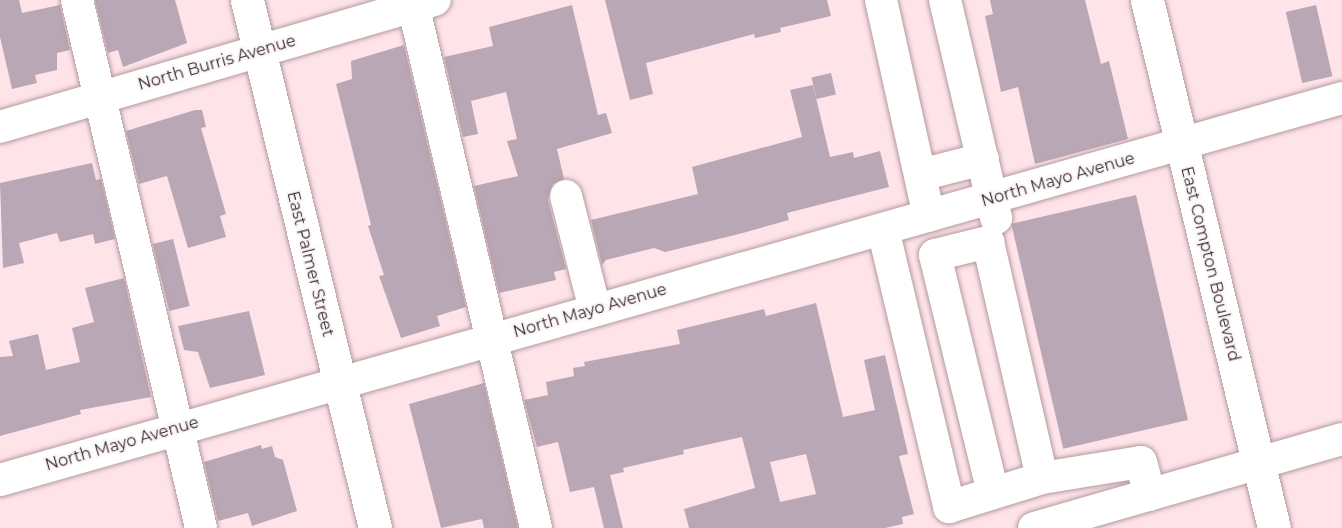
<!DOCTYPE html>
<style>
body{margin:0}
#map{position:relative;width:1342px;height:528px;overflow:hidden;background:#fee3e8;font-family:Montserrat,sans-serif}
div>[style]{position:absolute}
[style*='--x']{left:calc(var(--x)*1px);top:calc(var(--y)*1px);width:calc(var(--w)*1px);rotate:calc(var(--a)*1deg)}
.building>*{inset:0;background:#b9a7b5;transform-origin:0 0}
.roads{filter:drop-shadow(0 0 2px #b39a9e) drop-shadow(0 0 2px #b39a9e)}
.minor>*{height:32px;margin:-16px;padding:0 16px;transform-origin:16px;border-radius:16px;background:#fff}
.major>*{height:33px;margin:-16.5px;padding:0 16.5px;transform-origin:16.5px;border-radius:16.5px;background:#fff}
span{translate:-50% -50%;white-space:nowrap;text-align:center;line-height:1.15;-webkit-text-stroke:4.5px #fcf7f7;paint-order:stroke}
.street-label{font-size:16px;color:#352b2d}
</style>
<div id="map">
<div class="building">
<div style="clip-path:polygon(0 0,19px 0,22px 13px,60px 5px,70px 50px,57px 53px,57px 70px,35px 75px,37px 83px,12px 89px,0 37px)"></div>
<div style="clip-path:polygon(95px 0,175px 0,187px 43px,123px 67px,118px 50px,108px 53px)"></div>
<div style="clip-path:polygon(605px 0,827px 0,831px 16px,780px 28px,781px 32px,755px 38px,754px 34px,646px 63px,653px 94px,630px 100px)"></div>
<div style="clip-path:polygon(990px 0,1085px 0,1101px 64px,1109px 61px,1128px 139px,1035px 164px,1018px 87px,1001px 92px,985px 16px,993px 14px)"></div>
<div style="clip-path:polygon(572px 5px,598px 115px,606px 113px,612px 133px,557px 149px,564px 179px,553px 184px,548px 200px,566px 269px,554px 272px,556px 280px,499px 293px,474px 186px,518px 176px,507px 141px,517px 139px,506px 92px,471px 101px,478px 134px,463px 137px,444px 57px,493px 46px,489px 27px)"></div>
<div style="left:1316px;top:5px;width:73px;height:31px;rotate:77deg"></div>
<div style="clip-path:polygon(404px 45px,466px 307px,437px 316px,440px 326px,401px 338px,379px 276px,384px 275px,368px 226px,371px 225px,336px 84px,352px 79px,351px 61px)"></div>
<div style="left:831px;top:73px;width:22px;height:20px;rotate:77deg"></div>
<div style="clip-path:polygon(813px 85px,830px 157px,853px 152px,854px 158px,880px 151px,889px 187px,787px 213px,789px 220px,739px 234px,665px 252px,654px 248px,606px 260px,602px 265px,591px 220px,698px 194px,692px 167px,802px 137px,790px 90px)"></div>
<div style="clip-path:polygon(195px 110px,202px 110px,206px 127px,201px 128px,226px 214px,220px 216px,226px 237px,188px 248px,167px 176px,139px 184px,126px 131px)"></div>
<div style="clip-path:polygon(92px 163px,96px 180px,101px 179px,115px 239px,95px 244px,93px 234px,60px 242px,57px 233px,19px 243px,24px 263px,3px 268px,0 183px)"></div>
<div style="left:1136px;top:195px;width:231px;height:128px;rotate:77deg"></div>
<div style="left:173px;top:239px;width:69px;height:21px;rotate:76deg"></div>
<div style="clip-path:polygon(124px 278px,151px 397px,80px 410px,81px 414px,0 436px,0 357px,13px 356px,9px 341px,38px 334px,46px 370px,80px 362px,72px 328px,94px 322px,85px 288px)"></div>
<div style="clip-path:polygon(evenodd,816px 303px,843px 417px,875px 410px,864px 360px,885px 355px,908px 454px,899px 456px,914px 514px,902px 517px,903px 524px,885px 528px,689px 528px,684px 509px,755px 488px,742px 437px,683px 450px,684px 454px,623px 468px,624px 472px,610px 475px,623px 528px,604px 528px,594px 487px,570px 492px,558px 442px,537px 447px,524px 400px,548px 395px,546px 382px,574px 376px,573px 368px,585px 366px,584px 362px,680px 344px,677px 330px,764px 309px,766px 316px,816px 303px,806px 454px,816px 494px,780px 502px,770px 462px,806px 454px)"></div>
<div style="clip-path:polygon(249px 311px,265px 375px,210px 388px,198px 352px,184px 350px,178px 326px)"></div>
<div style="clip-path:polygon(484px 383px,518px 528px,484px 528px,482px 519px,441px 528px,409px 404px)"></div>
<div style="clip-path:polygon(261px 445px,262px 449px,272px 446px,275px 457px,283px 460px,297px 511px,252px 526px,248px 513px,218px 521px,204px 462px)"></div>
</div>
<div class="roads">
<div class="minor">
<div style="--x:77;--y:0;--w:542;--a:76.78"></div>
<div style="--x:412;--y:0;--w:542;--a:76.78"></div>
<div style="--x:881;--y:0;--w:221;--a:77.5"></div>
<div style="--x:945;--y:0;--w:224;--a:76.8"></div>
<div style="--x:0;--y:127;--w:453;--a:-16.3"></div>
<div style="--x:920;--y:175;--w:65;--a:-14.3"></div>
<div style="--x:566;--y:196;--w:118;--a:75.7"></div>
<div style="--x:883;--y:229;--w:286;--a:76.6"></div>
<div style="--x:949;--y:507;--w:97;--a:-17.3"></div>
<div style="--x:1042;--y:478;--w:100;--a:-9.2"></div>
<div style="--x:1141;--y:462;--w:34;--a:75"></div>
<div style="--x:0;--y:480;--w:1395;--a:-15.89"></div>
<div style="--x:993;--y:493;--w:245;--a:-103.7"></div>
<div style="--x:935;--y:255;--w:55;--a:-13.8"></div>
<div style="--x:988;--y:242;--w:242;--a:77.1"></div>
<div style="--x:1034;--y:528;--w:321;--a:-16.1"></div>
</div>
<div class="major">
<div style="--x:247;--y:0;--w:543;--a:76.37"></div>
<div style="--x:1147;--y:0;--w:543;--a:76.48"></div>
</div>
</div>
<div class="street-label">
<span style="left:217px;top:63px;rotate:-16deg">North Burris Avenue</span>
<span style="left:1058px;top:180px;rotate:-16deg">North Mayo Avenue</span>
<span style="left:310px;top:264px;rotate:76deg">East Palmer Street</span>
<span style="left:1210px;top:264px;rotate:76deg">East Compton Boulevard</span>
<span style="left:590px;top:311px;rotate:-16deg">North Mayo Avenue</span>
<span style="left:122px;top:444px;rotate:-16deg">North Mayo Avenue</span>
</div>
</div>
